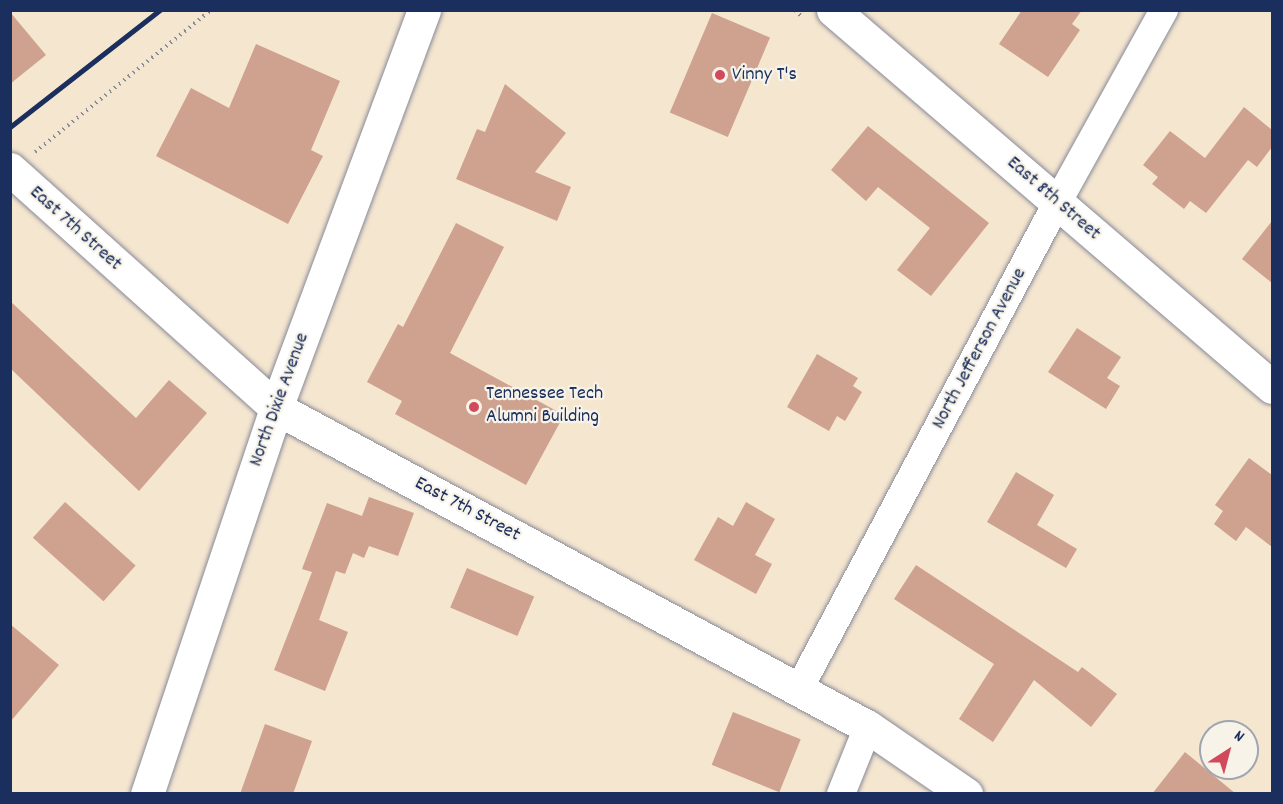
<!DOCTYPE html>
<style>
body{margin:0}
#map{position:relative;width:1283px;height:804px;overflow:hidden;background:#f5e6d0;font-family:Dekko,sans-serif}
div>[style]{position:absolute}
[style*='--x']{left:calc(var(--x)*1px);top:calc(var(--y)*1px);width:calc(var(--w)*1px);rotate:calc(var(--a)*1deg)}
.building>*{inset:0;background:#cfa18f;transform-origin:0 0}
.path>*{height:4px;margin-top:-2px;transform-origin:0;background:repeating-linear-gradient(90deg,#888a97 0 1.5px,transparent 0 6px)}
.roads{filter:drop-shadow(0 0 2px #888a97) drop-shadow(0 0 2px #888a97)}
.minor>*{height:28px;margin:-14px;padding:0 14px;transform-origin:14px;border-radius:14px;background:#fff}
.tertiary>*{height:33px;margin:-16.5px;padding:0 16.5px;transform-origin:16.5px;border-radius:16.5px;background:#fff}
.rail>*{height:4.5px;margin:-2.25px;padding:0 2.25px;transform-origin:2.25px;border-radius:2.25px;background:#1b2f5e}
.dots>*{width:16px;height:16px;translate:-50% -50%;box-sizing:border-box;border:3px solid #f7f3e8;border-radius:50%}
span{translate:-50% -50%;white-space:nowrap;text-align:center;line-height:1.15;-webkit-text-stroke:4.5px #f7f3e8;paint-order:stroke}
.poi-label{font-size:20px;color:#1b2f5e}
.left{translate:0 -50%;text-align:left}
.street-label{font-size:20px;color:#1b2f5e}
.frame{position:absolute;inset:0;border:12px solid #1b2f5e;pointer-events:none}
.north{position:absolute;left:1199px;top:720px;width:60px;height:60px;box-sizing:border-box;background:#f7f3e8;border:2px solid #9fa5b1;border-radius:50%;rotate:36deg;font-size:16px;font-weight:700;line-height:24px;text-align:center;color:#1b2f5e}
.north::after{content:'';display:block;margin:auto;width:21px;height:27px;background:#d1495b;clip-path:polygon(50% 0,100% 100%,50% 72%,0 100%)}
</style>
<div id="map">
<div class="building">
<div style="clip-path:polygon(1022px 10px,1082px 10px,1072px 24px,1080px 30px,1048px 77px,999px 44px)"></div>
<div style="clip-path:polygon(10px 12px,46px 55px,10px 84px)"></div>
<div style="left:712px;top:13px;width:63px;height:108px;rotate:23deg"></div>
<div style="clip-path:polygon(256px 44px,340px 81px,311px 150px,323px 156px,288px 224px,156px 156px,191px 88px,229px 108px)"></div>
<div style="clip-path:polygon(505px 84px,566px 133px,535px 172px,571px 187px,557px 221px,456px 179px,477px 129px,485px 132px)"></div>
<div style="clip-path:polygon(1244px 107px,1272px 130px,1272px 147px,1257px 167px,1248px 160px,1206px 213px,1190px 201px,1184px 209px,1152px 184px,1158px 177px,1143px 165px,1170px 131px,1205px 158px)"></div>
<div style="clip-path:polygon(868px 126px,989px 223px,931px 296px,897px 270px,930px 228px,878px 187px,866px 201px,831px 170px)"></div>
<div style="clip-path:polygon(1272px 221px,1272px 283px,1242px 259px)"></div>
<div style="clip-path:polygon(456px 223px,504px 247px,450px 353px,564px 415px,526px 485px,395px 414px,402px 401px,367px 382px,398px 324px,403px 327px)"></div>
<div style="clip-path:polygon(10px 301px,136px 418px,169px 380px,207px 413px,139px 491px,10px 368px)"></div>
<div style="clip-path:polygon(1077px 328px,1121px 357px,1107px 378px,1120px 386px,1106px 409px,1048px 372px)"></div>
<div style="clip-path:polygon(817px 354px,858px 378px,853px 386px,862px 392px,845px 421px,837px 416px,829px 431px,787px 407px)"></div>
<div style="clip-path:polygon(1249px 458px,1272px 475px,1272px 547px,1246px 527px,1236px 541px,1214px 524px,1223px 511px,1215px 505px)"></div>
<div style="clip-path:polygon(1016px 472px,1054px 495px,1037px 525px,1077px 549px,1066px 568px,987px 522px)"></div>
<div style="clip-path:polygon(369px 497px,414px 513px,398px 556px,369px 546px,364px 558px,353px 553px,345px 574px,336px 571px,319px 620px,348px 632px,325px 691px,274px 670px,312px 572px,302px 569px,327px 503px,362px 516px)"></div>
<div style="left:65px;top:502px;width:95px;height:48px;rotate:42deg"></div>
<div style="clip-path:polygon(746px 502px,775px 519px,755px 555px,772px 564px,756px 594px,694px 560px,718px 517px,733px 526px)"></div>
<div style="clip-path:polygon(916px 565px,1078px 672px,1082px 667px,1117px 694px,1091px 727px,1034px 680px,993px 742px,959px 719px,994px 664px,894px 599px)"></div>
<div style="left:467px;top:568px;width:73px;height:43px;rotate:23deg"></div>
<div style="clip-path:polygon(10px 624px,59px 665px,10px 722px)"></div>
<div style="left:733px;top:712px;width:73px;height:57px;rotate:22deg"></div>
<div style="clip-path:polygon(265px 724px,312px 741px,293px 794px,240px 794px)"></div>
<div style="clip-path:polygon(1185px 752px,1236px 794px,1152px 794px)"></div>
</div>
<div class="path">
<div style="--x:795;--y:10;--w:11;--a:45"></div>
<div style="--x:35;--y:152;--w:226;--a:-38.9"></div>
</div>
<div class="roads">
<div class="minor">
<div style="--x:799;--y:689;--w:550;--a:-62.04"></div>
<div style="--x:1057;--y:203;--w:221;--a:-61"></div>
<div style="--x:841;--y:794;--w:72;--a:-68.1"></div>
</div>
<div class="tertiary">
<div style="--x:833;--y:10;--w:579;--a:40.65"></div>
<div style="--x:10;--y:169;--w:358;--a:41.9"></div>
<div style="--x:276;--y:408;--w:672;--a:28.32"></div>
<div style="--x:868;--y:727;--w:119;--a:34.4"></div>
<div style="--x:147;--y:794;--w:407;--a:-71.5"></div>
<div style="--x:276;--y:408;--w:425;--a:-69.6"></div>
</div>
</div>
<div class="rail">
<div style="--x:10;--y:127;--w:190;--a:-38"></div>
</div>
<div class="dots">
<div style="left:720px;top:75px;background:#d1495b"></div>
<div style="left:474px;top:407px;background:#d1495b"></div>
</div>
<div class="poi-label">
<span class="left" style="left:732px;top:75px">Vinny T's</span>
<span class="left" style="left:486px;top:406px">Tennessee Tech<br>Alumni Building</span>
</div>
<div class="street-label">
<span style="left:1053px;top:199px;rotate:41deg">East 8th Street</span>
<span style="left:75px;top:229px;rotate:42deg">East 7th Street</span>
<span style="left:980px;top:349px;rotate:-62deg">North Jefferson Avenue</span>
<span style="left:280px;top:400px;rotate:-70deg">North Dixie Avenue</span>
<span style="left:467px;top:510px;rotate:28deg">East 7th Street</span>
</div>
<div class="frame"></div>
<div class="north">N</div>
</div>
